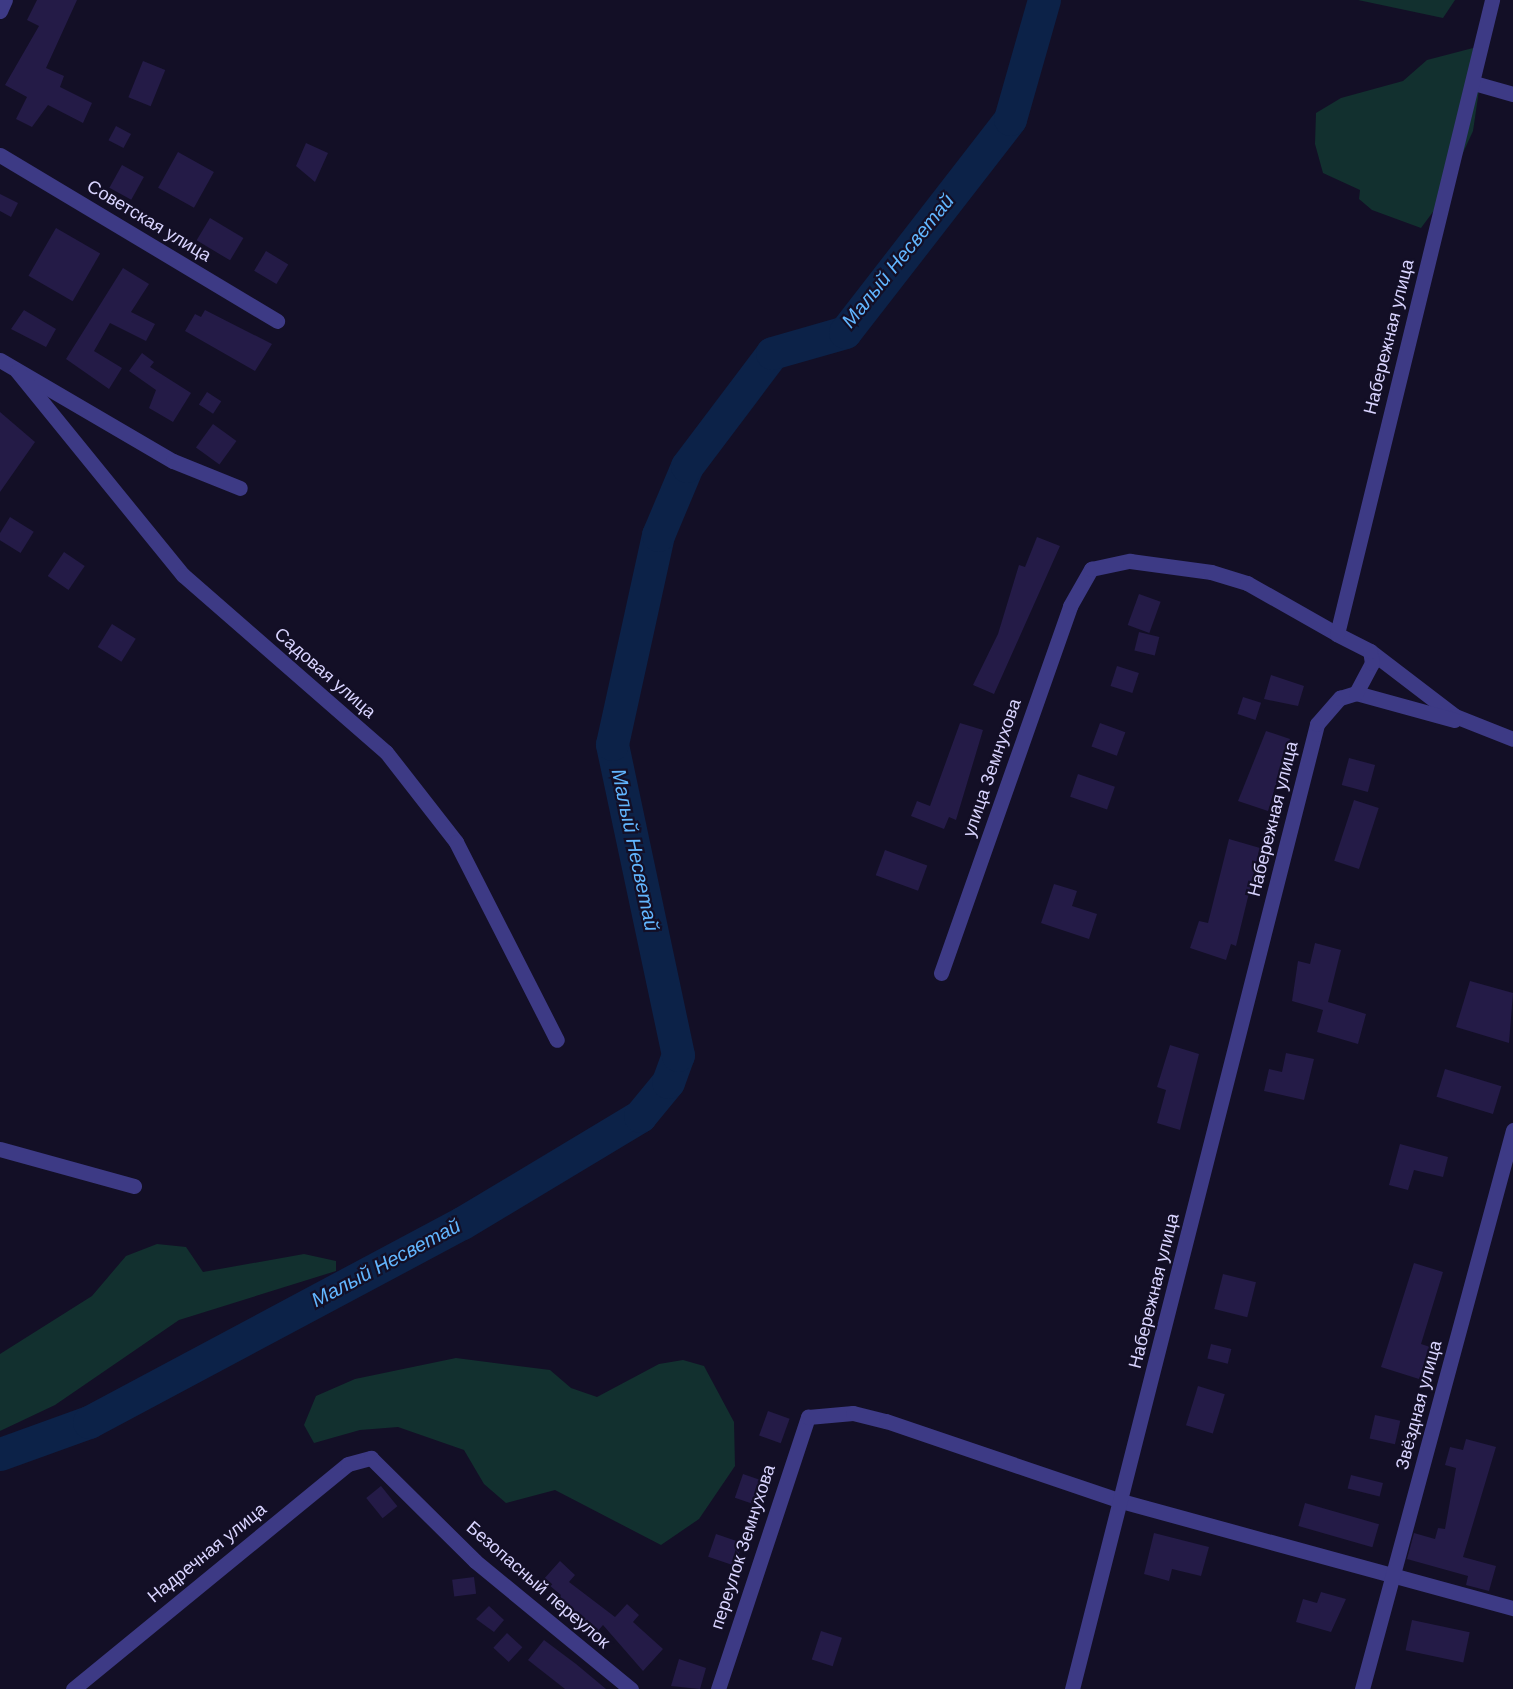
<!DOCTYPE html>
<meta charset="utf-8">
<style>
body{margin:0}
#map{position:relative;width:1513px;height:1689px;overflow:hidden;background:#130f26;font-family:Arial,sans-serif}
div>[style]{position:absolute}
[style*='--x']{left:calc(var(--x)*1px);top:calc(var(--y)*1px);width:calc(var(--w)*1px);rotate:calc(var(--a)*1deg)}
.green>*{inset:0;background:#12302f}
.river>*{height:33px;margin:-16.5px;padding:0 16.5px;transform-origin:16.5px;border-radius:16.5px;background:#0c2248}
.building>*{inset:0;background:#241b47;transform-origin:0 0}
.street>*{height:15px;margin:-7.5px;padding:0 7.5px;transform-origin:7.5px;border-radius:7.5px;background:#3d3a85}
span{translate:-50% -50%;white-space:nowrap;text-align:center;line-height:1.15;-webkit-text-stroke:4.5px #130f26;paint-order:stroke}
.street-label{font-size:18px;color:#d9d4ff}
.water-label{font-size:20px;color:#62b6ff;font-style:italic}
</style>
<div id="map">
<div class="green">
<div style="clip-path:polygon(1358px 0,1455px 0,1443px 18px)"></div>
<div style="clip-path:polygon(1473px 48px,1483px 63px,1473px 131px,1441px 201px,1421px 228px,1372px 210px,1359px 199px,1360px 190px,1323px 173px,1315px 144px,1316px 113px,1341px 98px,1403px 81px,1427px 60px)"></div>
<div style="clip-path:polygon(157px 1244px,186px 1247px,203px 1272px,304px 1254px,336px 1261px,336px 1271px,179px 1320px,55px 1405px,0 1431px,0 1354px,92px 1296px,126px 1256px)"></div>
<div style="clip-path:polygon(456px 1358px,550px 1370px,571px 1388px,597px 1397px,659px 1364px,683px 1360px,704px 1366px,734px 1422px,735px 1466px,699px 1519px,661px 1545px,555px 1490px,506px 1503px,484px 1484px,464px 1450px,398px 1427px,360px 1430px,314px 1443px,304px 1425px,316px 1396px,355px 1379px)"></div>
</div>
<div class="river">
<div style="--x:0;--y:1454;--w:95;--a:-19.8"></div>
<div style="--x:89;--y:1422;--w:423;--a:-28.1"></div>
<div style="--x:462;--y:1223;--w:208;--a:-31"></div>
<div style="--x:640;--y:1116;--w:44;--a:-50.5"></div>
<div style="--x:668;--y:1082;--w:29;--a:-70"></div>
<div style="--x:678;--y:1055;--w:318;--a:-102"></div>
<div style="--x:612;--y:744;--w:214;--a:-77.6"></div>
<div style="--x:658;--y:535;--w:75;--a:-67.2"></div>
<div style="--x:687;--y:466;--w:141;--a:-53"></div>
<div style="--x:772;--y:353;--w:76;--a:-16"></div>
<div style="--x:845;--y:332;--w:269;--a:-52.2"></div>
<div style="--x:1010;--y:119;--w:124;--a:-74.1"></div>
</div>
<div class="building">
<div style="clip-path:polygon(37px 0,77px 0,46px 68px,64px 76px,60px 87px,92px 103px,83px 123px,48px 105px,32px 127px,16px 119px,27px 97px,5px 85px,39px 26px,27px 20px)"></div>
<div style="left:143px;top:61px;width:24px;height:39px;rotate:22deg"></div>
<div style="left:116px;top:126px;width:17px;height:16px;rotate:28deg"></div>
<div style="clip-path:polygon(306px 143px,328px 153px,315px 182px,296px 166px)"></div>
<div style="left:178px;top:152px;width:41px;height:41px;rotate:29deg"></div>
<div style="left:122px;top:165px;width:25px;height:26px;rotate:29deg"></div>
<div style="clip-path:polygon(0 194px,18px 203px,11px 217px,0 211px)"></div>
<div style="left:210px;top:218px;width:39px;height:26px;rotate:31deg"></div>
<div style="left:56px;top:228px;width:51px;height:55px;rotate:30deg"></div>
<div style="left:266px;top:251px;width:26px;height:23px;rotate:31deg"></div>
<div style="clip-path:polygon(123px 268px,149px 284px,131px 312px,155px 324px,146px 341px,110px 323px,94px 351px,122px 368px,109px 389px,66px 359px)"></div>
<div style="clip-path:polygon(24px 310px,56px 329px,46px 347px,11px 329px)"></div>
<div style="clip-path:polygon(205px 310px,272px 344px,255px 371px,185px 331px,195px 314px,201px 317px)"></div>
<div style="clip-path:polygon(142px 353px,154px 362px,150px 367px,191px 393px,173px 422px,149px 408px,156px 390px,129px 371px)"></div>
<div style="left:207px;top:392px;width:17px;height:15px;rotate:33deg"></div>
<div style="clip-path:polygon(0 412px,35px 442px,0 492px)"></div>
<div style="left:213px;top:424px;width:29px;height:29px;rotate:36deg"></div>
<div style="left:10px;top:517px;width:28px;height:25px;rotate:32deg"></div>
<div style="clip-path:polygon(1037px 537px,1060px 546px,994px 694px,973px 685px,998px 634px,1019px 565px,1025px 567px)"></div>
<div style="left:64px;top:552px;width:25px;height:29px;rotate:34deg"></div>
<div style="left:1139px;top:594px;width:23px;height:33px;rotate:20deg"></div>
<div style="left:112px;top:624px;width:28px;height:27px;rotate:32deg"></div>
<div style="left:1139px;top:632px;width:21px;height:19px;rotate:14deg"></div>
<div style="left:1117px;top:666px;width:23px;height:21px;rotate:18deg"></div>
<div style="clip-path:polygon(1271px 675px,1304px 686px,1298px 706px,1264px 699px)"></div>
<div style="left:1243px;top:697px;width:19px;height:18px;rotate:18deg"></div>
<div style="clip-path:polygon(960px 723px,983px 730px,956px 820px,949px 817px,944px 829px,911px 816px,917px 801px,930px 806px)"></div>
<div style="left:1100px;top:723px;width:27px;height:25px;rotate:20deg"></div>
<div style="clip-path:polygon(1266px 731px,1290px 739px,1268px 811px,1238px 801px)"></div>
<div style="left:1349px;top:758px;width:27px;height:28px;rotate:15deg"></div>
<div style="left:1078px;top:774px;width:39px;height:24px;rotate:19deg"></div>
<div style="left:1354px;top:800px;width:26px;height:64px;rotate:18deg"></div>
<div style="clip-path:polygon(1229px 839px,1260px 848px,1236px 946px,1231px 944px,1226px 960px,1190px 948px,1199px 921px,1208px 923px)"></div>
<div style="left:885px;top:850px;width:45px;height:27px;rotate:20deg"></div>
<div style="clip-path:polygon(1054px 884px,1077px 891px,1072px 906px,1097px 914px,1089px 939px,1041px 923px)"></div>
<div style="clip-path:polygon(1315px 943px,1341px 950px,1328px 1002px,1366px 1014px,1358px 1044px,1317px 1032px,1323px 1010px,1292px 1001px,1298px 961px,1310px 964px)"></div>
<div style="clip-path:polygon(1470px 981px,1513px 993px,1509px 1043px,1456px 1027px)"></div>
<div style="clip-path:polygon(1170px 1045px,1199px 1054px,1180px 1130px,1157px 1123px,1166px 1090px,1157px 1087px)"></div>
<div style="clip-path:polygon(1286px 1053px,1314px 1059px,1304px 1100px,1264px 1091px,1269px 1069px,1282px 1072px)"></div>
<div style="left:1445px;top:1069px;width:59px;height:29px;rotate:17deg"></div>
<div style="clip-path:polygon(1400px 1144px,1448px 1157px,1443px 1177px,1414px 1170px,1408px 1190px,1389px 1185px)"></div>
<div style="clip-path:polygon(1414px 1263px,1443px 1272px,1421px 1344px,1430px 1347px,1419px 1379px,1381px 1367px)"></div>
<div style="left:1223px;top:1274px;width:34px;height:36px;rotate:14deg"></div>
<div style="left:1211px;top:1344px;width:21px;height:15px;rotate:14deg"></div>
<div style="left:1198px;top:1386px;width:28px;height:41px;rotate:17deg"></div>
<div style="left:768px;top:1411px;width:23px;height:26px;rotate:20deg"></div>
<div style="left:1375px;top:1415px;width:26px;height:24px;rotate:13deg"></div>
<div style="clip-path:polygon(1466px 1439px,1496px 1447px,1463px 1557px,1496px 1566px,1489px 1591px,1466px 1585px,1468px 1576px,1407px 1559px,1414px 1533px,1435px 1539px,1438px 1528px,1445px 1529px,1456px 1468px,1445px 1465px,1450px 1447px,1463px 1450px)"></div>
<div style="left:743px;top:1474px;width:24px;height:25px;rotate:19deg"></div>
<div style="left:1351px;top:1475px;width:33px;height:14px;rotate:14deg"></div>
<div style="left:381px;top:1486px;width:26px;height:19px;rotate:51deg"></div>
<div style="left:1305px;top:1503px;width:77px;height:24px;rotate:16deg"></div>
<div style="clip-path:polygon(1154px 1533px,1209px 1547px,1201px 1576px,1172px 1569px,1169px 1581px,1144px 1574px)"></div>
<div style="left:716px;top:1534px;width:28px;height:24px;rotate:19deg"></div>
<div style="clip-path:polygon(560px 1561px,575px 1575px,569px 1582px,615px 1617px,627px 1604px,639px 1615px,633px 1622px,663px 1649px,643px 1671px,603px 1625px,596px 1633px,555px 1604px,561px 1595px,543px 1580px)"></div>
<div style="left:474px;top:1577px;width:17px;height:22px;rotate:83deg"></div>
<div style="clip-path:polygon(1321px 1592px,1346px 1599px,1331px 1632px,1296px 1622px,1303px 1599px,1317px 1603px)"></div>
<div style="clip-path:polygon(489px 1606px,504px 1620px,494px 1632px,476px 1619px)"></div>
<div style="left:1412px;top:1620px;width:59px;height:31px;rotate:12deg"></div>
<div style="left:821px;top:1631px;width:22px;height:30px;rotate:18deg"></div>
<div style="left:507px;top:1633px;width:21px;height:20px;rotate:43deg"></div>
<div style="clip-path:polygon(544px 1640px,576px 1664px,606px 1689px,565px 1689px,528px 1660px)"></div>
<div style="clip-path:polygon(679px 1659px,706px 1668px,700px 1689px,671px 1686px)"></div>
</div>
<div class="street">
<div style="--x:0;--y:11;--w:12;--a:-66"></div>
<div style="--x:1474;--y:83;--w:41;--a:15.8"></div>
<div style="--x:0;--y:155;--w:323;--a:30.9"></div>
<div style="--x:0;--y:360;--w:200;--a:30.3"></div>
<div style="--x:173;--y:461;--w:72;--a:21.9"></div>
<div style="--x:17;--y:371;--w:263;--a:50.9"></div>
<div style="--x:183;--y:575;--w:269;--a:41.1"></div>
<div style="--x:386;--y:752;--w:114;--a:52.1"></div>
<div style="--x:456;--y:842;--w:222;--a:63"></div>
<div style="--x:1370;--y:651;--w:107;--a:37.4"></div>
<div style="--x:1455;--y:716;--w:62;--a:21.6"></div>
<div style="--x:1356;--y:693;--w:102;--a:15.4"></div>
<div style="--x:941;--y:973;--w:389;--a:-70.6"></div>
<div style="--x:1070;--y:606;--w:43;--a:-60.4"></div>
<div style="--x:1091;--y:569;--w:40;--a:-12"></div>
<div style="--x:1130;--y:561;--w:82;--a:7.7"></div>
<div style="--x:1211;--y:572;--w:38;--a:17"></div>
<div style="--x:1247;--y:583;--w:103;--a:29.5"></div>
<div style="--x:0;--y:1149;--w:139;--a:15.4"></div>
<div style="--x:73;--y:1689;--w:355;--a:-39.3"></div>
<div style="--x:348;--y:1464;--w:24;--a:-15"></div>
<div style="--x:371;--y:1458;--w:146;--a:44.7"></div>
<div style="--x:475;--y:1561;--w:202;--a:39.4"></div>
<div style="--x:718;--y:1689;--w:287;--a:-71.7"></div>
<div style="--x:808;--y:1417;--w:45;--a:-5.1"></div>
<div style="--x:853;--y:1413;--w:34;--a:14"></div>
<div style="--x:886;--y:1421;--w:248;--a:18.8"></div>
<div style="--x:1121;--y:1501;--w:406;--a:15.3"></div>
<div style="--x:1072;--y:1689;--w:996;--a:-75.75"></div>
<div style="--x:1317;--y:724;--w:35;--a:-49"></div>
<div style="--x:1340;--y:698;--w:17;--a:-17"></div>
<div style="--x:1356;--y:693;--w:34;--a:-62"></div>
<div style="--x:1372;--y:663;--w:12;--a:-99"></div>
<div style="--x:1370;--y:651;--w:37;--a:-153"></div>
<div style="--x:1337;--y:634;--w:653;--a:-76.26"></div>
<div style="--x:1362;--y:1689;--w:579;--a:-74.88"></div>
</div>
<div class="street-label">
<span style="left:149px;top:221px;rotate:31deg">Советская улица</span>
<span style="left:1389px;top:337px;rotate:-76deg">Набережная улица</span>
<span style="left:325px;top:673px;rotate:41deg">Садовая улица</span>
<span style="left:992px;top:768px;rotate:-71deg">улица Земнухова</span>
<span style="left:1273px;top:819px;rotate:-76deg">Набережная улица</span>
<span style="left:1154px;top:1291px;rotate:-76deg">Набережная улица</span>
<span style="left:1419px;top:1405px;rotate:-75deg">Звёздная улица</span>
<span style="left:743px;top:1547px;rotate:-72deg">переулок Земнухова</span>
<span style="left:207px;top:1553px;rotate:-39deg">Надречная улица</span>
<span style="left:538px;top:1585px;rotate:41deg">Безопасный переулок</span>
</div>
<div class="water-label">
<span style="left:898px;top:261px;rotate:-51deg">Малый Несветай</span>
<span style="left:635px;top:850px;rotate:78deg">Малый Несветай</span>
<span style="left:386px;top:1263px;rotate:-28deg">Малый Несветай</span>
</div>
</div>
